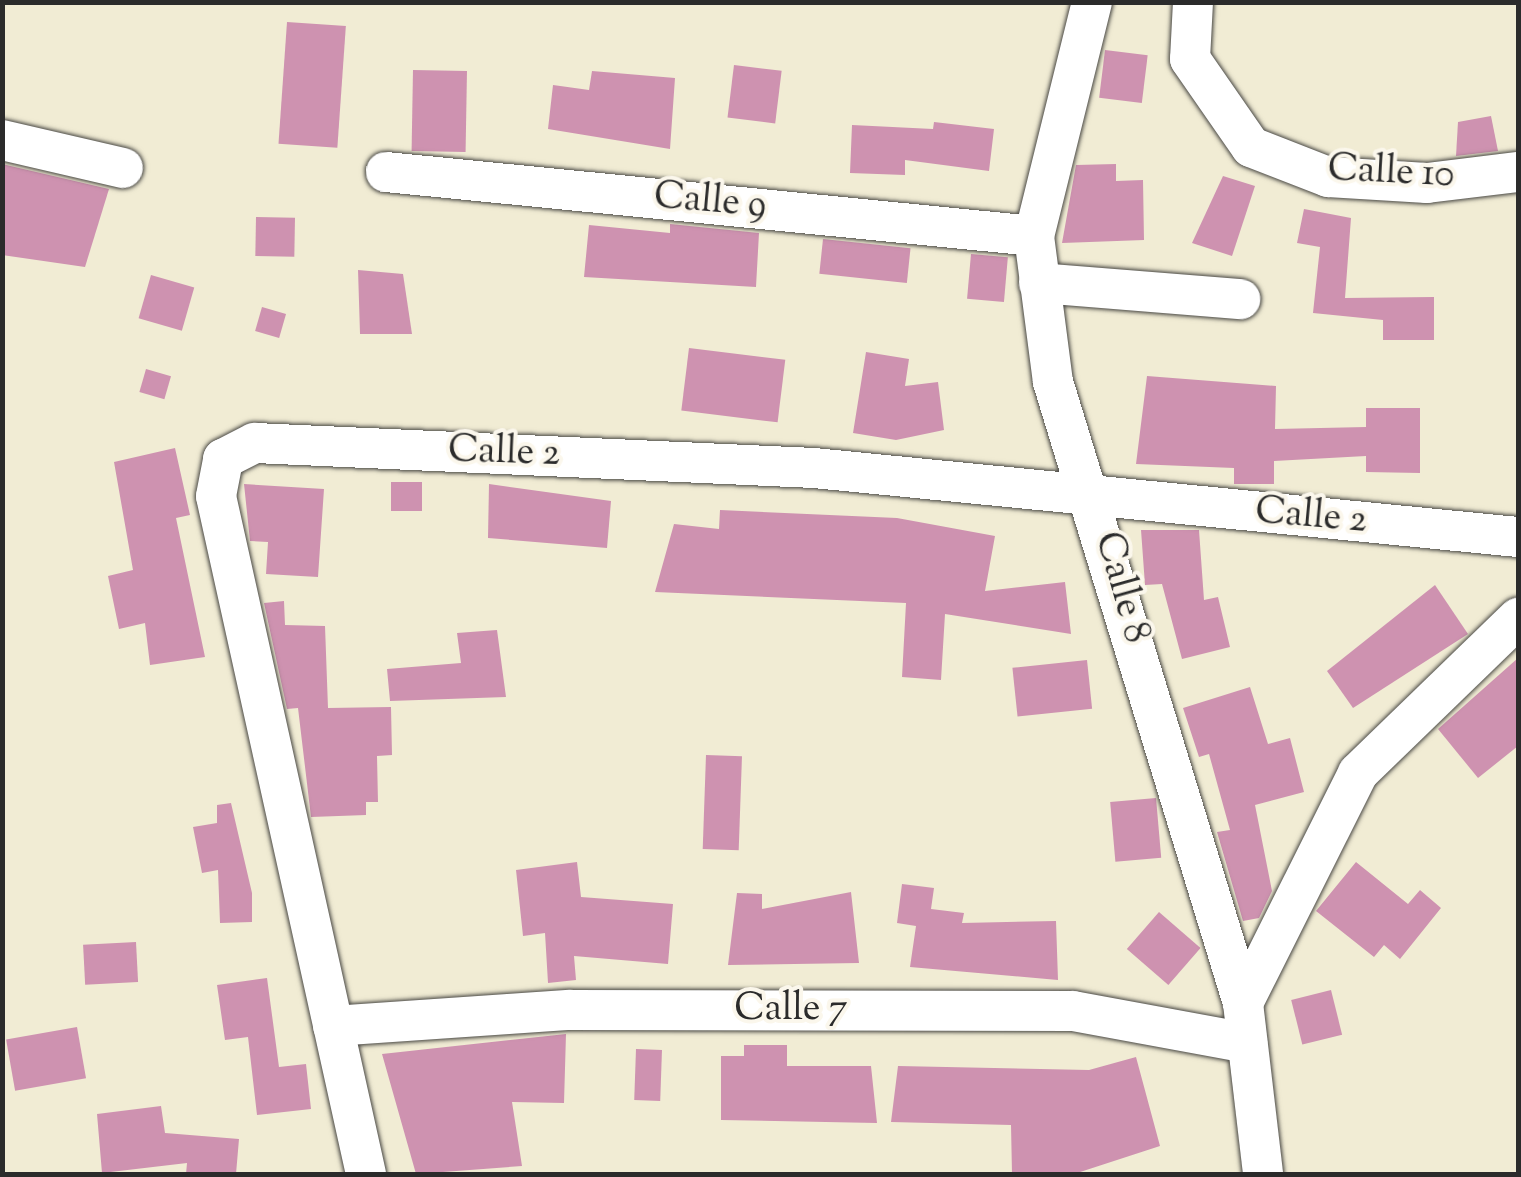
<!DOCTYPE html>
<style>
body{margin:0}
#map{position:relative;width:1521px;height:1177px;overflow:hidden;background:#f1ecd4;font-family:"Sorts Mill Goudy",serif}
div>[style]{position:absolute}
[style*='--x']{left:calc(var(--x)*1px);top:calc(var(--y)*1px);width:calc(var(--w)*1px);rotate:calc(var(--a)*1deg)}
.building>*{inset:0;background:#ce92b0;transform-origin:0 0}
.roads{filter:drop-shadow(0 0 2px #494844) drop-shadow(0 0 2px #494844)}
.minor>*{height:40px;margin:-20px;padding:0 20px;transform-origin:20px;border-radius:20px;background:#fff}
span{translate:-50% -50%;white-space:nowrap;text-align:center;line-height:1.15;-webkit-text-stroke:8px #fbf7ec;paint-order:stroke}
.street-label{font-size:38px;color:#2b2b2b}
.frame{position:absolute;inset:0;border:5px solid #2b2b2b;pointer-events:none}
</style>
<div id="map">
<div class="building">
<div style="left:287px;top:22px;width:59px;height:122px;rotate:4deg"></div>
<div style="left:1105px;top:50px;width:43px;height:48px;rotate:7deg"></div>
<div style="left:734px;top:65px;width:48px;height:53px;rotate:7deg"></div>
<div style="left:413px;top:70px;width:54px;height:81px;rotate:1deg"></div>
<div style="clip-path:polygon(592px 71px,675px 78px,670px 149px,548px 129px,553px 85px,589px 90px)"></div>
<div style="clip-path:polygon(1491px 116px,1498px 151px,1456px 156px,1458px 122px)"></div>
<div style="clip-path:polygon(934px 122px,994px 129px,989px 171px,905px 160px,905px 175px,850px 173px,852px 125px,933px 129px)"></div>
<div style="clip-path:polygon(2px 164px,109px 189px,85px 267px,2px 255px)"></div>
<div style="clip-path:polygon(1116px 164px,1116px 181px,1143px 180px,1144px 240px,1062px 243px,1076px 165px)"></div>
<div style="clip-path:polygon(1223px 176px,1255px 186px,1232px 256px,1192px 243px)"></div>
<div style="clip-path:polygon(1304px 209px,1351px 218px,1345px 298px,1434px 297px,1434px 340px,1383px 340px,1383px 320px,1313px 313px,1320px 247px,1297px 243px)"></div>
<div style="left:256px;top:217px;width:39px;height:39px;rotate:1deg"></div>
<div style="clip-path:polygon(670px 224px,759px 233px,756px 287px,584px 277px,589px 225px,670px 233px)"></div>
<div style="left:823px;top:239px;width:88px;height:35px;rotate:6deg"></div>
<div style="left:971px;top:254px;width:37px;height:45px;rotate:5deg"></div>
<div style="clip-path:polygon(358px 270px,403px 274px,412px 334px,360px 334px)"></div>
<div style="left:151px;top:275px;width:45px;height:45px;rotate:16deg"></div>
<div style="left:262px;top:307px;width:25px;height:25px;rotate:16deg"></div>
<div style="left:689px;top:348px;width:97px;height:63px;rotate:7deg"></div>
<div style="clip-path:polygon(866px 352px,909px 359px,905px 386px,938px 382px,944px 430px,896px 440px,853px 433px)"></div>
<div style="left:146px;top:369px;width:26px;height:24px;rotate:16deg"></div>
<div style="clip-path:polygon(1147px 376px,1276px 386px,1275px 429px,1366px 427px,1366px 408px,1420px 408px,1420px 473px,1366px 472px,1366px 456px,1274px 461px,1274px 484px,1234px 484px,1234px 468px,1136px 464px)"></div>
<div style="clip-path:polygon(175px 448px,190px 515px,176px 518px,205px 657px,150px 665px,145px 623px,119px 629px,108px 576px,133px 570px,114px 462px)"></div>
<div style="left:391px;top:482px;width:31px;height:29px"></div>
<div style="clip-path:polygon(244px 484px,324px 489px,318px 577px,266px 574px,268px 542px,250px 541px)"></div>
<div style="clip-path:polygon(489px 484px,611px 501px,607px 548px,488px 538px)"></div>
<div style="clip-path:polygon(720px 510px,897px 518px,995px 536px,985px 591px,1065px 582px,1071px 634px,945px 614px,941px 680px,902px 677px,906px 603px,655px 592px,674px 524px,719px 529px)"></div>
<div style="clip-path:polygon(1141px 530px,1199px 530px,1204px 600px,1218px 597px,1230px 647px,1182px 659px,1162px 584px,1145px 585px)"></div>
<div style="clip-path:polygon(1435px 585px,1468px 634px,1353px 708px,1327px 671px)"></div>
<div style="clip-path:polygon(284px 601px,285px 625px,325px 626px,328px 708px,391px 707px,392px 755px,377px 756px,378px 802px,366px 802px,366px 815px,311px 817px,298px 708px,287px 709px,264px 603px)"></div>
<div style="clip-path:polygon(497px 630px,506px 697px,390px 701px,387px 669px,461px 663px,457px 633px)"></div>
<div style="clip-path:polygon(1518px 658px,1518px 746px,1478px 778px,1438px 729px)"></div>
<div style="left:1087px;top:660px;width:49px;height:75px;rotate:84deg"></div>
<div style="clip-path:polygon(1250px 687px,1268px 744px,1290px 738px,1304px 792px,1255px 805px,1272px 891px,1259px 918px,1243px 921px,1217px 832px,1230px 830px,1209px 754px,1199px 757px,1183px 708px)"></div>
<div style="left:706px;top:755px;width:36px;height:94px;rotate:2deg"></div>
<div style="left:1156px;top:798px;width:60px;height:46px;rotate:85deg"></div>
<div style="clip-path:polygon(231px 803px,252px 893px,252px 922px,220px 923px,218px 870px,202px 873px,193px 827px,217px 823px,217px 805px)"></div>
<div style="clip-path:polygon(577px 862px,581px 897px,673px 904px,668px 964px,574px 956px,576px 980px,548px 983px,545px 933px,523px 936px,516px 870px)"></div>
<div style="clip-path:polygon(1356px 862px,1408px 904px,1420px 890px,1441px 908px,1400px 959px,1384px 945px,1374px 957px,1316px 911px)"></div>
<div style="clip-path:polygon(902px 884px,934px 888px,931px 909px,964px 913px,962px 923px,1056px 921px,1058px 980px,910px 967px,916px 926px,897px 923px)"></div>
<div style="clip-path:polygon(851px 892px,859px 963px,728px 965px,737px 893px,762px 894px,762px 909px)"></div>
<div style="left:1159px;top:912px;width:55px;height:49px;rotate:41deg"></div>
<div style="left:136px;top:942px;width:40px;height:53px;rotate:87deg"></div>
<div style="clip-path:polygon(267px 978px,279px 1067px,306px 1064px,311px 1109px,257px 1115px,248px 1037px,225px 1040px,217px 985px)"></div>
<div style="left:1331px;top:990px;width:46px;height:41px;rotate:76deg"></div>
<div style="left:77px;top:1027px;width:52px;height:72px;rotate:80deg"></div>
<div style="clip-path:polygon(566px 1034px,564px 1103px,512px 1102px,522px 1166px,416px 1174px,382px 1054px)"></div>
<div style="clip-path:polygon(744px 1045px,787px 1045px,787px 1066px,871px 1066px,877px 1123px,721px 1120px,721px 1056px,744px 1056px)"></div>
<div style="left:636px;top:1049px;width:26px;height:51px;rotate:2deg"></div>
<div style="clip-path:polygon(1136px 1057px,1160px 1146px,1074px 1174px,1012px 1174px,1011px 1125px,891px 1122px,898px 1066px,1089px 1070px)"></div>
<div style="clip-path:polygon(161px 1106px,165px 1133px,239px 1139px,236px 1174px,186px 1174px,187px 1163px,102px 1173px,97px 1114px)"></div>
</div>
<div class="roads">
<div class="minor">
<div style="--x:1092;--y:2;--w:241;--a:103.9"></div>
<div style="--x:1034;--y:236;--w:147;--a:82.6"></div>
<div style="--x:1053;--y:382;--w:649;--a:72.99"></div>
<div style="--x:1243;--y:1003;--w:172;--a:83.3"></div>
<div style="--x:1193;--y:2;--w:57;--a:93"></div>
<div style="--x:1190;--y:59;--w:107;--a:55.3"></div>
<div style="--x:1251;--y:147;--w:83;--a:21.3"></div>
<div style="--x:1328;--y:177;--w:99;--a:3.5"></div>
<div style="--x:1427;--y:183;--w:92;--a:-6.9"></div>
<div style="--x:2;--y:140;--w:124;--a:13"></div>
<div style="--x:386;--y:172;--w:651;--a:5.64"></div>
<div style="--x:1039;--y:283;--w:202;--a:4.6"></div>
<div style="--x:1243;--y:1003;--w:257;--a:-63.4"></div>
<div style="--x:1358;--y:773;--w:223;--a:-44.1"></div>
<div style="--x:333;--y:1026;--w:238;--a:-3.9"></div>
<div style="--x:570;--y:1010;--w:503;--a:0.11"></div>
<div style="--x:1073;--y:1011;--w:177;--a:10.4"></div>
<div style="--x:366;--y:1174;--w:694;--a:-102.48"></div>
<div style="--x:216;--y:496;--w:38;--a:-79"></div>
<div style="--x:223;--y:459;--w:36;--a:-27"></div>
<div style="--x:255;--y:443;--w:560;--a:2.56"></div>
<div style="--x:814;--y:468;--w:707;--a:5.6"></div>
</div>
</div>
<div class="street-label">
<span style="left:1391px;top:174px;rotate:3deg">Calle 10</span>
<span style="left:710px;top:203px;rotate:5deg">Calle 9</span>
<span style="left:504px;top:454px;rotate:2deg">Calle 2</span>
<span style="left:1311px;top:518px;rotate:5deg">Calle 2</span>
<span style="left:1120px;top:588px;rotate:74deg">Calle 8</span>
<span style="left:791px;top:1011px">Calle 7</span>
</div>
<div class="frame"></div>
</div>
